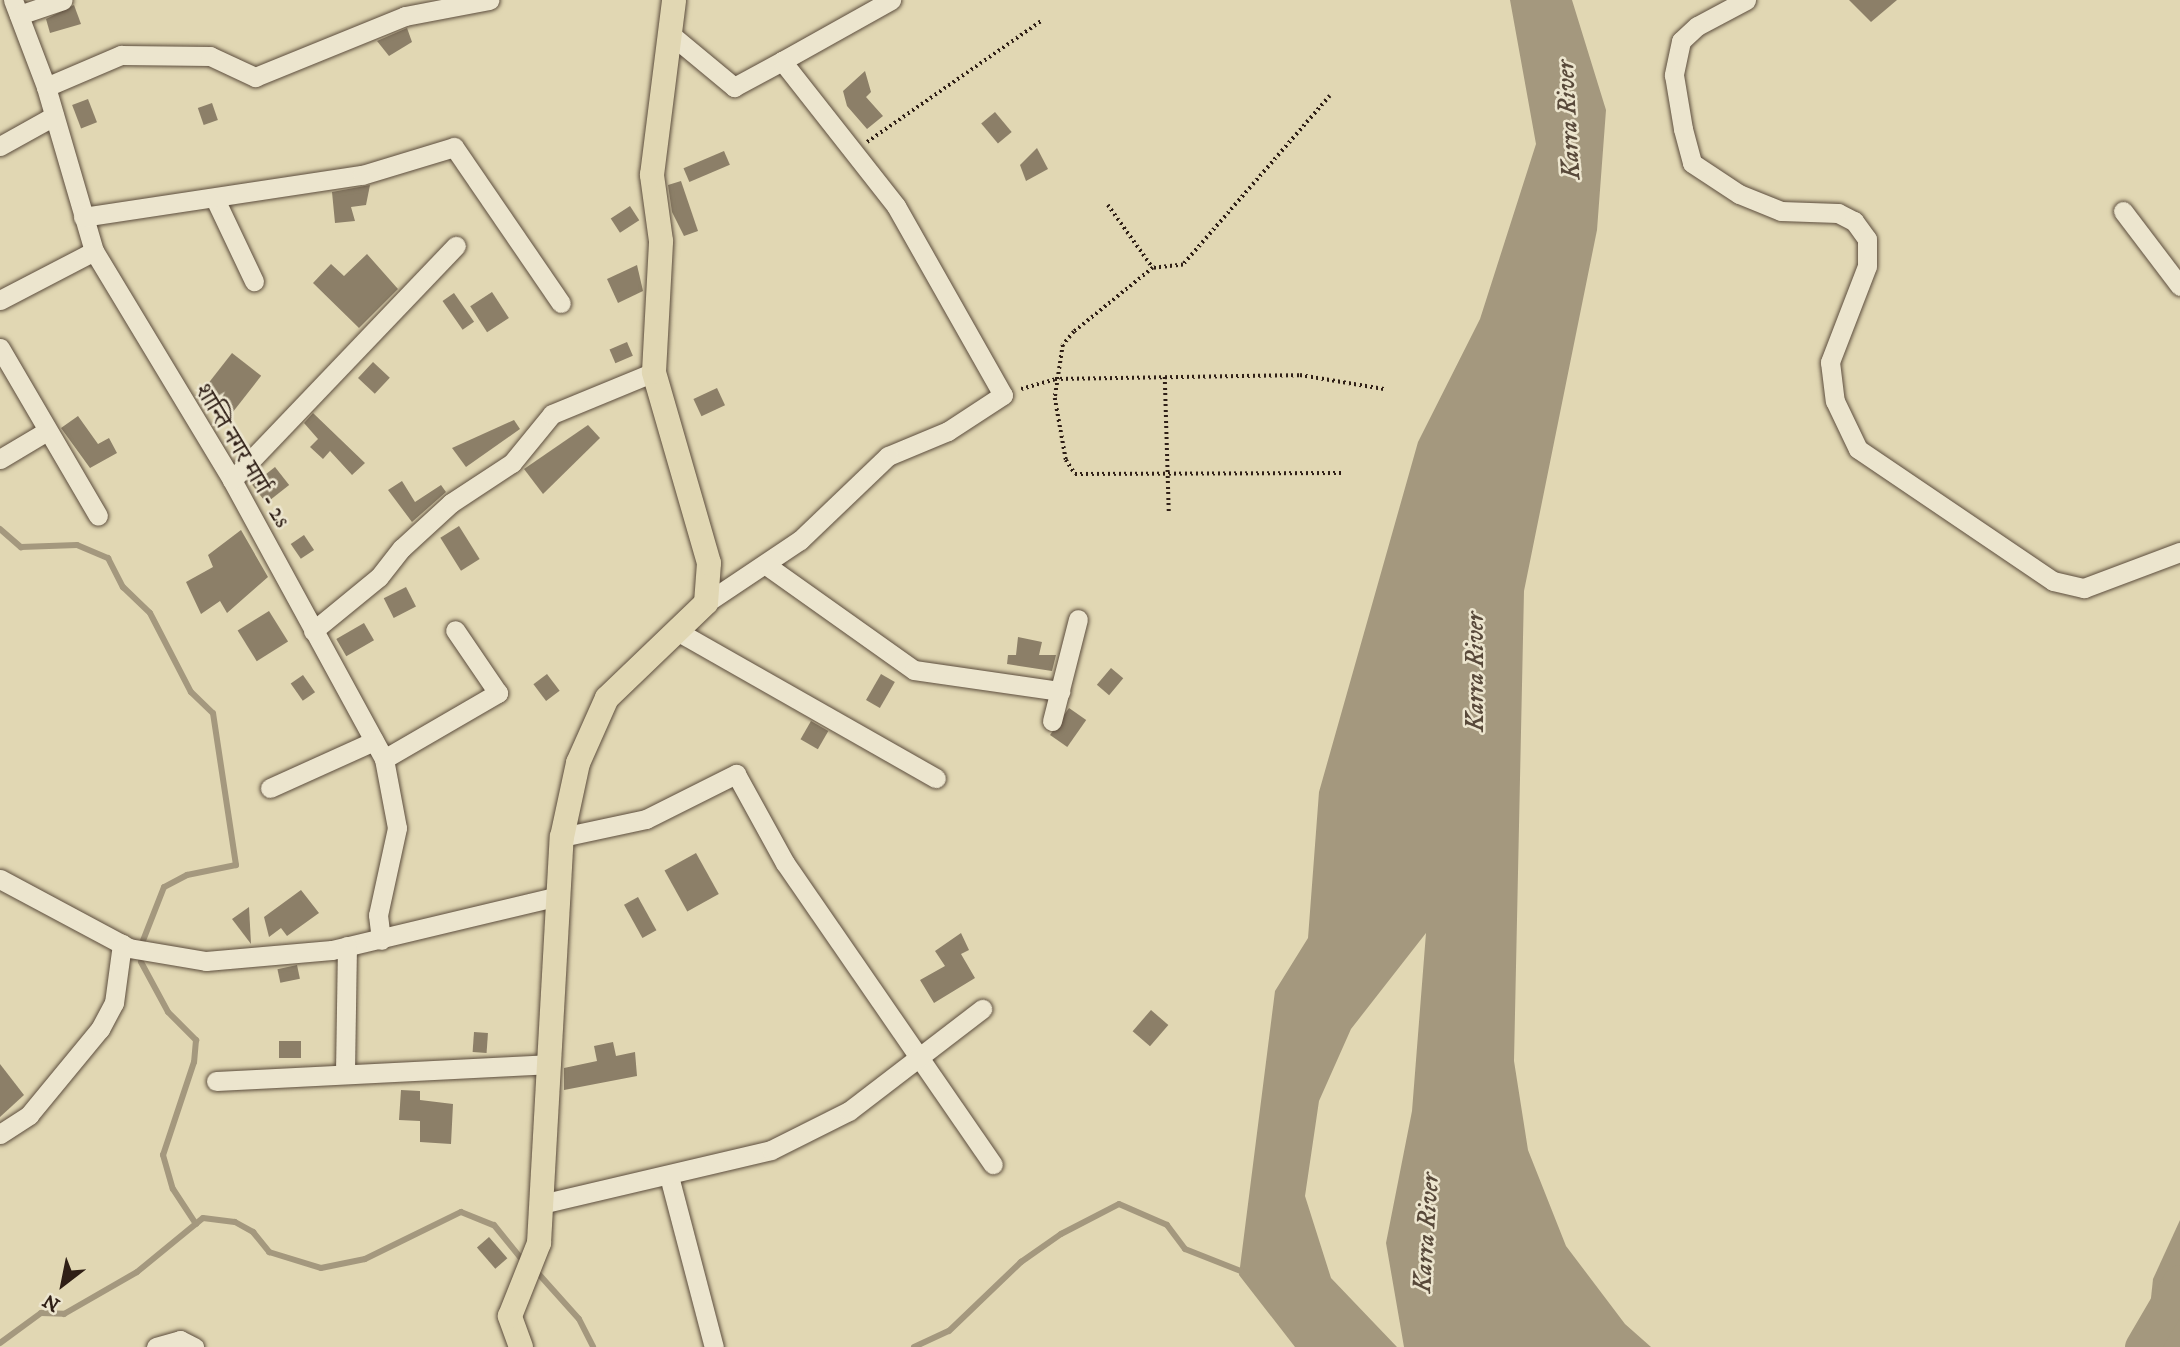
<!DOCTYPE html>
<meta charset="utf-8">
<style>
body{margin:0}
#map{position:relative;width:2180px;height:1347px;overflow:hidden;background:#e1d7b3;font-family:"IM FELL DW Pica","Noto Serif Devanagari",serif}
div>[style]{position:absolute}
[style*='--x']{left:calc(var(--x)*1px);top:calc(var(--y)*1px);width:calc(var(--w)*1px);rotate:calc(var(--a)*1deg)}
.water>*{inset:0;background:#a4987e}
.stream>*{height:6px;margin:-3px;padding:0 3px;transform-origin:3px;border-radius:3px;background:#a4987e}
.river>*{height:35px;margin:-17.5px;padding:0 17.5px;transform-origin:17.5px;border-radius:17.5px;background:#a4987e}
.building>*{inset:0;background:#8c7f68;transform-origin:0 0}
.path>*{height:3.5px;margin-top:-1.75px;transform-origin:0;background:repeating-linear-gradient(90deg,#2f1f16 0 2px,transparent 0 5.5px)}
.roads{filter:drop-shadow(0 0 2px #5c4d3d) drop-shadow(0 0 2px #5c4d3d)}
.minor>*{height:19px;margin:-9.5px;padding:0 9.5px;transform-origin:9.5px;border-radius:9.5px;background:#ece5ce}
.major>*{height:24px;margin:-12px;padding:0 12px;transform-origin:12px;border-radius:12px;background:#e1d7b3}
span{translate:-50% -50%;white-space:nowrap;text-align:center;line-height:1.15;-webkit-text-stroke:5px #ece5ce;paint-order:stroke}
.street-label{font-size:24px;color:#2f1f16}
.water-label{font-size:26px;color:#58493a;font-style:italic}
.north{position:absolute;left:28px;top:1249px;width:70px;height:70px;-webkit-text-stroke:5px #ece5ce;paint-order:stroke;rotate:212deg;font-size:19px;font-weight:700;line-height:28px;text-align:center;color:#2f1f16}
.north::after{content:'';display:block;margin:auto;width:24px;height:32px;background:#2f1f16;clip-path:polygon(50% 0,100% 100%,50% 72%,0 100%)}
</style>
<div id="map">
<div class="water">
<div style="clip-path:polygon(1510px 0,1572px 0,1606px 110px,1597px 230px,1524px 591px,1514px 1061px,1528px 1150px,1566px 1246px,1625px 1324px,1651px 1347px,1404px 1347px,1386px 1243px,1412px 1111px,1426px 933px,1351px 1029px,1319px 1101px,1305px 1196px,1331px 1278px,1397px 1347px,1295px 1347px,1239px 1275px,1275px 991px,1308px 938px,1319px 792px,1418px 442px,1480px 319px,1536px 144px)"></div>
<div style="clip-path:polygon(2180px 1220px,2180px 1347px,2162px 1347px,2149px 1317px,2153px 1279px)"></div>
</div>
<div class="stream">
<div style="--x:0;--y:529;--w:28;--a:41"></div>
<div style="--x:21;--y:547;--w:56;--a:-2"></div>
<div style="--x:77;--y:545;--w:34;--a:23"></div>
<div style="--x:108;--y:558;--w:33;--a:63"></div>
<div style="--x:123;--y:587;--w:37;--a:44"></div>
<div style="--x:150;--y:613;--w:89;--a:62.6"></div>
<div style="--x:191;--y:692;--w:30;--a:44"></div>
<div style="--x:213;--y:713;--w:154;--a:81.4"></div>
<div style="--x:236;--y:865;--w:50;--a:168.5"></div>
<div style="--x:187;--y:875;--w:26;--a:152"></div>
<div style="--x:164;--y:887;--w:60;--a:111.4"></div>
<div style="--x:141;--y:962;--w:57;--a:61.6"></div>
<div style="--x:168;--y:1012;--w:40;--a:45"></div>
<div style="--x:196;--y:1040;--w:22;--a:95"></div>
<div style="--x:194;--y:1062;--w:98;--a:108.4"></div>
<div style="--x:163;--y:1155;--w:35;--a:74"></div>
<div style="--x:173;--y:1189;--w:42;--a:56.7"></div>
<div style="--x:536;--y:1271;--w:64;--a:48.1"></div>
<div style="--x:579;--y:1319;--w:31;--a:63"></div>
<div style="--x:0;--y:1343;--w:51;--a:-36.2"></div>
<div style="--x:41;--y:1313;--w:23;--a:2"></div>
<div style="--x:64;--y:1314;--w:84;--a:-29.9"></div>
<div style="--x:137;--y:1272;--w:85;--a:-39.3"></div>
<div style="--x:203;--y:1218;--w:32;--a:7"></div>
<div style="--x:235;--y:1222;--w:21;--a:29"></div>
<div style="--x:253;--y:1232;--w:26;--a:51"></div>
<div style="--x:269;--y:1252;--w:54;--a:17.1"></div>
<div style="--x:321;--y:1268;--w:45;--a:-11.6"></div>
<div style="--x:365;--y:1259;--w:107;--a:-26.1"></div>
<div style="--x:461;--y:1212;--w:35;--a:22"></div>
<div style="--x:494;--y:1225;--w:48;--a:51"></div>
<div style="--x:914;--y:1347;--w:38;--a:-25"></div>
<div style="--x:949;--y:1331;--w:100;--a:-43.8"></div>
<div style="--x:1021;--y:1262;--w:49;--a:-35"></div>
<div style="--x:1061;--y:1234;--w:65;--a:-27.3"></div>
<div style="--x:1119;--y:1204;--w:52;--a:23.6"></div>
<div style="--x:1167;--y:1225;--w:30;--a:53"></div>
<div style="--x:1185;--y:1249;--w:66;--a:21.5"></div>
</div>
<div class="river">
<div style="--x:2142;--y:1347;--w:75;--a:-59.7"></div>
</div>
<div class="building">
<div style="clip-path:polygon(1849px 0,1897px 0,1871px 22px)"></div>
<div style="clip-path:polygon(74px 5px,81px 24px,50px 33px,46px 19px)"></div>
<div style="clip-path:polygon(407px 28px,412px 42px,389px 56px,377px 41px)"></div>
<div style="clip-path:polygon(865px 71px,871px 92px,866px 97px,883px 116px,867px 129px,847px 106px,843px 91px)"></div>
<div style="left:88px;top:99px;width:25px;height:17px;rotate:69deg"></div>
<div style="left:212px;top:103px;width:18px;height:15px;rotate:71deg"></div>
<div style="left:995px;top:112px;width:26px;height:18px;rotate:50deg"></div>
<div style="clip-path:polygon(1037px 148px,1048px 169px,1026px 181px,1020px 165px)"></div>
<div style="left:724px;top:151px;width:15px;height:44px;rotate:67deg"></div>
<div style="clip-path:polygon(681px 181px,698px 231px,684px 236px,672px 212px,668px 185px)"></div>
<div style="clip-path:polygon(370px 185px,366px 205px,351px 207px,355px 221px,335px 223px,332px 192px)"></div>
<div style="left:630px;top:206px;width:17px;height:23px;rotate:57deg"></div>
<div style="clip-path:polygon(367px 254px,398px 289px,359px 328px,313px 283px,331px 264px,344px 276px)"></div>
<div style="clip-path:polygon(637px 265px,643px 291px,618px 303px,607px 279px)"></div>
<div style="left:492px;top:292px;width:31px;height:26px;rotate:57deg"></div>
<div style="left:454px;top:293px;width:35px;height:14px;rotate:55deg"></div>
<div style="left:627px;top:342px;width:15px;height:19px;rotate:67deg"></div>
<div style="left:232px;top:353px;width:37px;height:51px;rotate:38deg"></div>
<div style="left:373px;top:362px;width:23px;height:22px;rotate:43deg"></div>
<div style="left:717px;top:388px;width:19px;height:26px;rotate:65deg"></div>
<div style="clip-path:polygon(313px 413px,365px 463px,352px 475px,330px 451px,323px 459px,310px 447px,318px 439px,304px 423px)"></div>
<div style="clip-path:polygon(78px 416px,98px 444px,109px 438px,117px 453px,90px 468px,61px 428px)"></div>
<div style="clip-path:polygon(514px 420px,520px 429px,466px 467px,452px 448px)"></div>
<div style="clip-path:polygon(588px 425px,600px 438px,543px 494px,524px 469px)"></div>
<div style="left:275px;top:467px;width:23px;height:29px;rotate:52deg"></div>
<div style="clip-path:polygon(402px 481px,415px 502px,441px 485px,446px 492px,412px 522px,388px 490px)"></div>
<div style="left:459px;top:526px;width:39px;height:22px;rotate:58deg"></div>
<div style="clip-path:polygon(241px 530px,268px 577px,227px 613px,220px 601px,201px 614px,186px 582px,213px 567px,208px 555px)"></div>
<div style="left:304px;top:535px;width:18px;height:16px;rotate:56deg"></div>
<div style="left:406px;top:587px;width:22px;height:25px;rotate:63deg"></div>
<div style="left:269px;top:611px;width:36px;height:37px;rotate:58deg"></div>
<div style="left:364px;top:623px;width:20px;height:32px;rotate:60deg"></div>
<div style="clip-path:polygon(1018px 637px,1042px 642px,1039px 655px,1056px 655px,1052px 671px,1007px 664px,1008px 655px,1016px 655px)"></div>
<div style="left:1111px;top:668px;width:16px;height:22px;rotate:40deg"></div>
<div style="left:547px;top:674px;width:21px;height:17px;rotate:53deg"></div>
<div style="left:881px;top:674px;width:16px;height:30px;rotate:30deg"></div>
<div style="left:303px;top:675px;width:21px;height:15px;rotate:55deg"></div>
<div style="left:1069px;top:708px;width:21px;height:33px;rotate:35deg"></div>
<div style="left:811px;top:721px;width:20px;height:21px;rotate:30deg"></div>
<div style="left:696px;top:853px;width:47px;height:36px;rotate:61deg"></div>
<div style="clip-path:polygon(301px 890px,319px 913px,287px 936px,281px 928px,269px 937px,264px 917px)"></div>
<div style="left:638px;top:897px;width:38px;height:16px;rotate:61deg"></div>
<div style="clip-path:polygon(249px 907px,251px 944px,232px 919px)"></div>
<div style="clip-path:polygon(961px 933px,969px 950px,961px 954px,975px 978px,934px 1003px,920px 980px,945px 966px,935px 951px)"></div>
<div style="left:297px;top:965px;width:14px;height:20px;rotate:78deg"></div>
<div style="left:1151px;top:1010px;width:23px;height:28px;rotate:41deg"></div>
<div style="left:474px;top:1032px;width:14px;height:20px;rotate:4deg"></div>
<div style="left:279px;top:1041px;width:22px;height:17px"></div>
<div style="clip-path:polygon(613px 1042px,616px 1056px,635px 1052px,637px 1076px,564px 1090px,564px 1068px,597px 1061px,594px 1046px)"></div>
<div style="clip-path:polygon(0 1064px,24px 1095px,0 1117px)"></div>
<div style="clip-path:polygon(401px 1090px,420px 1091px,420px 1100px,453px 1104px,451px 1144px,420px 1142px,420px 1121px,399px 1120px)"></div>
<div style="left:489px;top:1237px;width:28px;height:16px;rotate:49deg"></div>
</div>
<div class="path">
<div style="--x:1330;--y:96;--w:224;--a:131"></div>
<div style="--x:1183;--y:265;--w:30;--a:174"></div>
<div style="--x:1153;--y:268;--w:102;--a:141"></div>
<div style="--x:1074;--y:332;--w:17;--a:130"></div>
<div style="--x:1063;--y:345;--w:54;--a:98.6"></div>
<div style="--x:1055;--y:398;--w:63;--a:79.9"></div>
<div style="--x:1066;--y:460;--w:17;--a:57"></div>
<div style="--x:1075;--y:474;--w:267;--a:-0.2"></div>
<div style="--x:867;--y:142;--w:212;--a:-34.8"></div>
<div style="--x:1108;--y:205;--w:77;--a:54.5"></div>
<div style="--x:1165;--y:377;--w:135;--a:88.3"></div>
<div style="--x:1021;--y:389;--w:35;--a:-16"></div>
<div style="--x:1055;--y:379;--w:245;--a:-0.9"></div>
<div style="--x:1300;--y:375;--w:85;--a:9.5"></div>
</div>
<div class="roads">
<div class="minor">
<div style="--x:13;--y:0;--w:93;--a:69.2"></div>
<div style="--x:46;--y:87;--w:171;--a:73.7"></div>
<div style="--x:94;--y:251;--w:267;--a:58.9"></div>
<div style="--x:232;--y:480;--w:318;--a:61.4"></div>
<div style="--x:384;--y:759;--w:70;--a:79.3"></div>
<div style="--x:397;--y:828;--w:89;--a:102.3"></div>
<div style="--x:378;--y:915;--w:25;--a:83"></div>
<div style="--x:1746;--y:0;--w:55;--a:152"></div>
<div style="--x:1697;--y:26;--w:22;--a:137"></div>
<div style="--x:1681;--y:41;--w:35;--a:102"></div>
<div style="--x:1674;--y:75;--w:55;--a:80.5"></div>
<div style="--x:1683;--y:129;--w:35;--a:75"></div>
<div style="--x:1692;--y:163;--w:56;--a:33.4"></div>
<div style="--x:1739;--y:194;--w:45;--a:22"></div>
<div style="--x:1781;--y:211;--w:57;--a:2"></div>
<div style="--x:1838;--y:213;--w:18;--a:27"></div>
<div style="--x:1854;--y:221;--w:22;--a:54"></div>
<div style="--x:1867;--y:239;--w:27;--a:90"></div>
<div style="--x:1867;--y:266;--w:103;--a:111.1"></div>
<div style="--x:1830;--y:362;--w:39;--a:83"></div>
<div style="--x:1835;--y:401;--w:53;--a:64.4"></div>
<div style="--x:1858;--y:449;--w:235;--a:34.1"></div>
<div style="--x:2053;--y:581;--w:32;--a:13"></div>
<div style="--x:2084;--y:588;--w:103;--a:-20.6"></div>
<div style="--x:19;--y:15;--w:46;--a:-18.8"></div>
<div style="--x:669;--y:33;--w:85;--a:39.7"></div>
<div style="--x:734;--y:87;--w:55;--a:-28.4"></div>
<div style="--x:782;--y:61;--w:184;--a:51.8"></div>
<div style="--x:896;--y:206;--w:217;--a:60.5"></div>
<div style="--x:1003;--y:395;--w:66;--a:146.8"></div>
<div style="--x:948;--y:431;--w:65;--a:157.4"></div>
<div style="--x:888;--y:456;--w:122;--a:136.3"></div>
<div style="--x:800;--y:540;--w:113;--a:146.2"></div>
<div style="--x:782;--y:61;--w:125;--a:-29.2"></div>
<div style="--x:46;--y:87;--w:82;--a:-23.1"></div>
<div style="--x:121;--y:55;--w:89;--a:0.6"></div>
<div style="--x:210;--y:56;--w:50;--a:25"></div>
<div style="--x:255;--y:77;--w:162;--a:-22.1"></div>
<div style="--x:405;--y:16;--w:86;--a:-10.8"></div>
<div style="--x:0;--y:146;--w:62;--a:-29.1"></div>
<div style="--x:215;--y:199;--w:91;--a:64.6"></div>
<div style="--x:2123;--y:211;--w:94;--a:52.8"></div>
<div style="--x:83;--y:217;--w:282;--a:-8.6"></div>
<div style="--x:362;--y:175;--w:96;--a:-16.9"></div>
<div style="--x:454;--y:147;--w:189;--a:55.6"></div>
<div style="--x:0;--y:300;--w:106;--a:-27.5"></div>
<div style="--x:0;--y:348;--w:194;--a:59.7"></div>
<div style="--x:0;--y:459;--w:55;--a:-30.8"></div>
<div style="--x:232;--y:480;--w:324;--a:-46.3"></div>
<div style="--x:766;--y:565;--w:181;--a:35.4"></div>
<div style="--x:914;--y:670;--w:148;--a:8.2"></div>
<div style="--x:675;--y:630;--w:300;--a:29.6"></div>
<div style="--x:313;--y:631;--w:85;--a:-39.3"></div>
<div style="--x:379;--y:577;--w:37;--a:-52"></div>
<div style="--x:402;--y:548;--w:67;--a:-42.6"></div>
<div style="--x:451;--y:503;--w:73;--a:-33.3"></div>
<div style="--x:512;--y:463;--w:63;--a:-50.8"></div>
<div style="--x:552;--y:414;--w:110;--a:-22.4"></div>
<div style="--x:1052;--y:721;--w:105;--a:-75.7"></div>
<div style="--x:384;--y:759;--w:132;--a:-30.1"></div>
<div style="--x:498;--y:693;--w:76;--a:-124.3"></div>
<div style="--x:270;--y:788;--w:114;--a:-24.3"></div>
<div style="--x:562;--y:837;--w:86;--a:-12.1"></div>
<div style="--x:646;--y:819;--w:101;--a:-26.6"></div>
<div style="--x:736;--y:774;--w:102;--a:61.2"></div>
<div style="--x:785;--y:863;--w:366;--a:55.4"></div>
<div style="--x:0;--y:879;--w:146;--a:28.1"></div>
<div style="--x:129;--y:948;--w:78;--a:9.6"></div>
<div style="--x:206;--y:961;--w:126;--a:-5"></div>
<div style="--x:332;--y:950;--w:233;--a:-13.4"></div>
<div style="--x:345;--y:1072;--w:126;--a:-89.1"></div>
<div style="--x:216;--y:1081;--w:332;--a:-2.9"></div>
<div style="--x:0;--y:1134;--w:35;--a:-33"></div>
<div style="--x:29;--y:1115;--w:112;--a:-50.5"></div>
<div style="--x:100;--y:1029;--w:30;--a:-62"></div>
<div style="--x:114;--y:1003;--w:60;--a:-82.3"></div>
<div style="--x:669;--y:1176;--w:177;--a:75.3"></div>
<div style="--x:541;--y:1204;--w:236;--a:-13.2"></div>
<div style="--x:771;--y:1150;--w:87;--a:-26.6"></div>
<div style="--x:849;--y:1111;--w:168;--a:-37.5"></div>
<div style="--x:156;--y:1347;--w:25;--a:-16"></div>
<div style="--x:180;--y:1340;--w:16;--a:27"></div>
</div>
<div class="major">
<div style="--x:521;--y:1347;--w:33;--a:-110"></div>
<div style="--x:510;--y:1316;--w:79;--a:-68.3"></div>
<div style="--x:539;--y:1243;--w:407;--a:-86.8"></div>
<div style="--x:562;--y:837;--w:76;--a:-77.8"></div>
<div style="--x:578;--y:763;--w:71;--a:-66"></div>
<div style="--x:607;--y:698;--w:137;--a:-43.8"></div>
<div style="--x:706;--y:603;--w:40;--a:-85.7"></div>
<div style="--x:709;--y:563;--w:199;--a:-106.1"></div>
<div style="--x:654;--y:372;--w:131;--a:-86.9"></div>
<div style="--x:661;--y:241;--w:67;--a:-97.8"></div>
<div style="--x:652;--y:175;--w:176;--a:-82.8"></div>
</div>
</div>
<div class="street-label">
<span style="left:242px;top:456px;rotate:59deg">शान्ति नगर मार्ग - 2s</span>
</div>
<div class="water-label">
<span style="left:1569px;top:120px;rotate:-93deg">Karra River</span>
<span style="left:1476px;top:672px;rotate:-90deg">Karra River</span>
<span style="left:1427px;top:1233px;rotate:-86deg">Karra River</span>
</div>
<div class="north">N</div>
</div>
